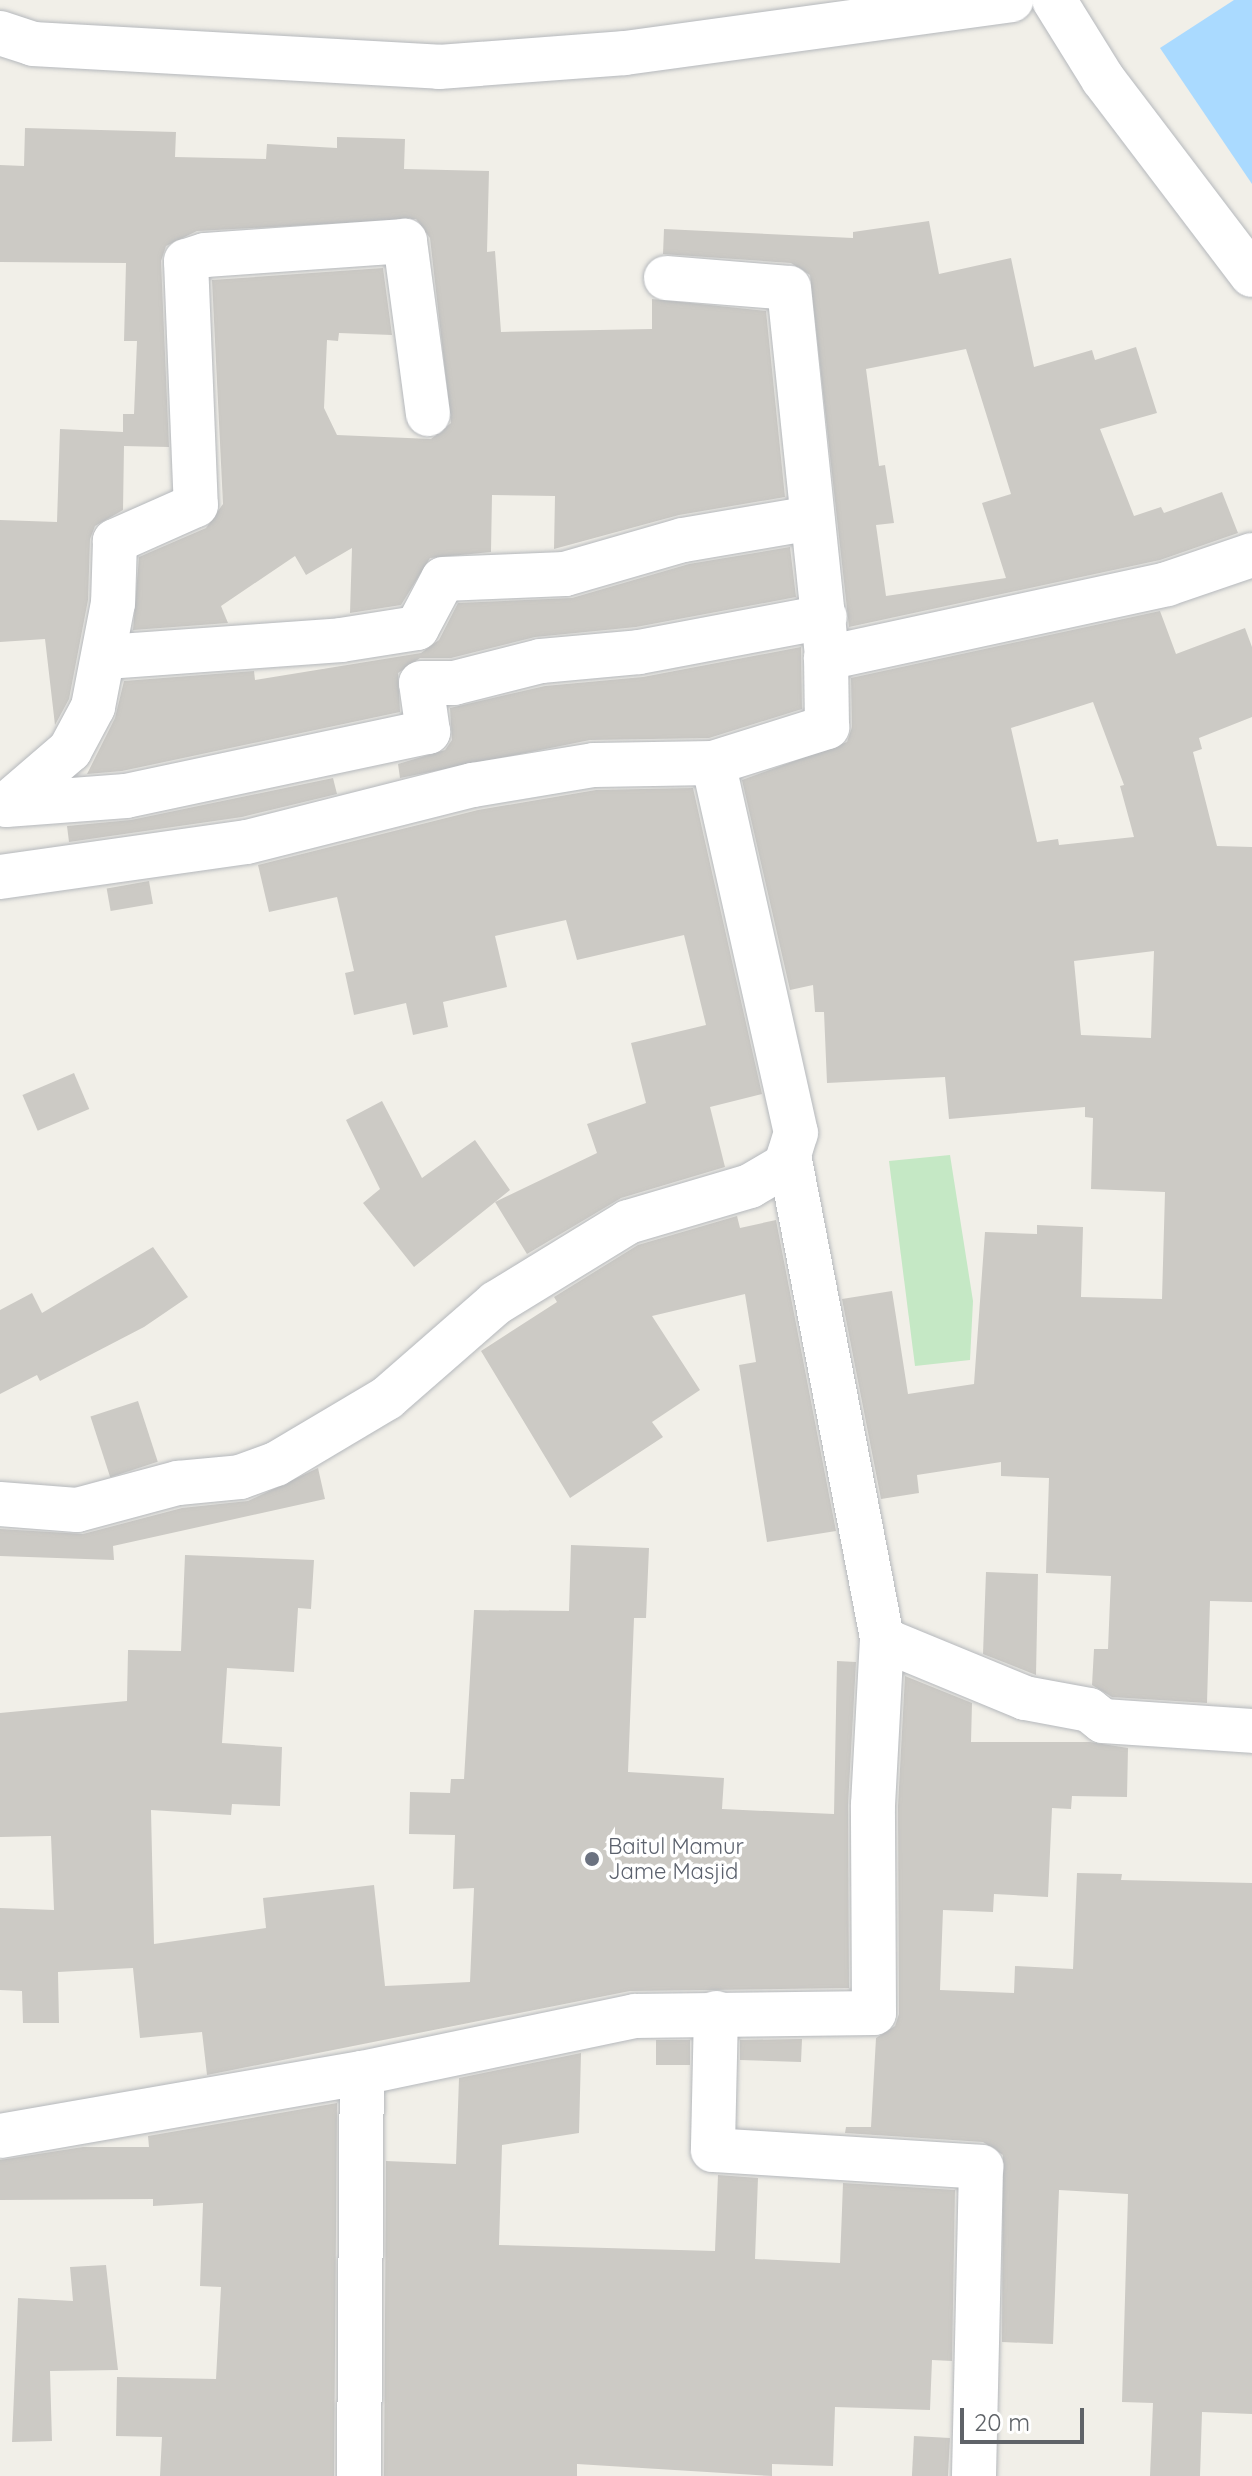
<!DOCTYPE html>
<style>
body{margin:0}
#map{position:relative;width:1252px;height:2476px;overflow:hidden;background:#f1efe8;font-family:Quicksand,sans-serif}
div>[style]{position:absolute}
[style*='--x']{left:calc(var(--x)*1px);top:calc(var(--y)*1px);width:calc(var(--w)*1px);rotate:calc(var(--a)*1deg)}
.green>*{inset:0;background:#c5e8c5}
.water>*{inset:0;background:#aadaff}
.building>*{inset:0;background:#cccac5;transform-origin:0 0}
.roads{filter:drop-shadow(0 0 2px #b5b8bc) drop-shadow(0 0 2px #b5b8bc)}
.minor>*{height:44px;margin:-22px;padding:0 22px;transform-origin:22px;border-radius:22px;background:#fff}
.dots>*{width:22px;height:22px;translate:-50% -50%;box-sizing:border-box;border:4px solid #fff;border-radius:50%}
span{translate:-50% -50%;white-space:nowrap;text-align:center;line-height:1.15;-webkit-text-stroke:7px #fff;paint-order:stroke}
.worship-label{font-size:22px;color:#5b616d}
.left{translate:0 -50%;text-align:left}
.scale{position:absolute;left:960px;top:2408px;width:124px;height:36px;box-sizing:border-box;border:4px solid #5f6368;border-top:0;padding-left:10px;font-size:24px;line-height:28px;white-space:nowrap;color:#5f6368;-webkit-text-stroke:6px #fff;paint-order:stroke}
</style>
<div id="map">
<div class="green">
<div style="clip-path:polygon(950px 1155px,973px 1301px,970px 1360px,915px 1366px,889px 1161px)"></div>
</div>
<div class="water">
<div style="clip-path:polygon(1234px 0,1252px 0,1252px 184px,1160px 48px)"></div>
</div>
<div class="building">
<div style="clip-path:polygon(25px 128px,176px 132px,175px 157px,266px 159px,267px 144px,337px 148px,337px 137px,405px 139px,404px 169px,489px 171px,487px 252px,495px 251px,501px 332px,652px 329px,652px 299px,766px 311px,785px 497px,679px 515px,554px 549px,555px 496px,492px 495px,491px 552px,430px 558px,401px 605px,350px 613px,352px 548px,306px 575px,295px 556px,221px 606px,228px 623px,133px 630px,139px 557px,206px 528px,223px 504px,212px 280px,383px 268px,392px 335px,339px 333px,338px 341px,327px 340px,324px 408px,337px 435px,431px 439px,451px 423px,430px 238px,416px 219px,197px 231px,166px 246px,161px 261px,169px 447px,124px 446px,123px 510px,95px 526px,90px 539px,88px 600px,69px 699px,55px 725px,45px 639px,0 642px,0 520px,57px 522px,60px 429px,123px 432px,123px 414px,134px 414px,137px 341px,124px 341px,126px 263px,0 262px,0 165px,24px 166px)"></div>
<div style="clip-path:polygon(evenodd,929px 221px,939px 274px,1011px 258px,1034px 367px,1092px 350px,1095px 360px,1136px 347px,1157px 413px,1100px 429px,1134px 516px,1161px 507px,1164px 513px,1222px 492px,1238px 533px,1160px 560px,849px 627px,810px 275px,791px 263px,663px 254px,664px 229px,853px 238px,853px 232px,929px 221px,966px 349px,1011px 494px,982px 503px,1006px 578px,886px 596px,876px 525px,894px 523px,885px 465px,879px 466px,866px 369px,966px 349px)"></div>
<div style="clip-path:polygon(790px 547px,796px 597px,636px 627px,535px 637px,451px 658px,420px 658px,398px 673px,400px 712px,122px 771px,87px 774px,115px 718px,124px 681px,254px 671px,255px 680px,421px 653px,439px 640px,458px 603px,572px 598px,689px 564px)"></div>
<div style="clip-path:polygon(evenodd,1160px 611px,1176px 654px,1245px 628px,1252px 647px,1252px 717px,1199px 738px,1202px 749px,1193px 752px,1217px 846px,1252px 847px,1252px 1602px,1210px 1601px,1207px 1703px,1112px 1697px,1092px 1685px,1094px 1649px,1108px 1649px,1111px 1576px,1046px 1573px,1049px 1478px,1001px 1476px,1001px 1462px,917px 1475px,919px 1493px,881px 1499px,842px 1299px,892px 1291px,908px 1394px,974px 1384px,985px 1232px,1037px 1234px,1037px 1225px,1083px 1227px,1081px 1297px,1162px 1299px,1165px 1192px,1091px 1189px,1093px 1118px,1085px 1117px,1085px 1107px,949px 1119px,945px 1077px,827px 1083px,824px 1012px,815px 1012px,813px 985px,790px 990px,742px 780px,847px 742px,852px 727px,851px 678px,1160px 611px,1093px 702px,1124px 785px,1120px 786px,1134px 837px,1059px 845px,1058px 839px,1037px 842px,1011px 728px,1093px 702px,1160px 611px,1154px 951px,1151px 1038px,1081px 1035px,1074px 961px,1154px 951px)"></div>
<div style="clip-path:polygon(801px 647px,802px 709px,709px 738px,590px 740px,400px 778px,398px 764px,445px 750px,452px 740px,450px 708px,545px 686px,643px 677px)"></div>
<div style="clip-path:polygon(333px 778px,337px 794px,242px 817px,69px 842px,67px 826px,131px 820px)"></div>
<div style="clip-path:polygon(693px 788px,762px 1094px,710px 1107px,725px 1167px,621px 1198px,527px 1254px,495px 1202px,597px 1153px,587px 1124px,646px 1103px,631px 1043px,706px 1025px,684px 935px,577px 960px,566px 920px,495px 936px,507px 987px,443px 1002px,448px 1027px,413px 1035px,406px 1003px,354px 1015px,345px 973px,354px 971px,337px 897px,269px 912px,258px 865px,478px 810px,596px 790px)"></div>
<div style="left:149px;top:881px;width:23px;height:43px;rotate:80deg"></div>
<div style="left:74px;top:1073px;width:39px;height:56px;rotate:67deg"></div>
<div style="clip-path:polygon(382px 1101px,422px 1178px,475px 1140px,510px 1190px,414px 1267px,363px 1203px,380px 1189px,346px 1120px)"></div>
<div style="clip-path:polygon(737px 1216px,740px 1228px,776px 1220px,836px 1531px,767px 1542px,739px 1365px,756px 1362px,745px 1294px,652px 1316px,700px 1390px,652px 1422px,663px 1437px,570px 1498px,481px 1351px,557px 1302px,554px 1297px,638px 1245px)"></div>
<div style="clip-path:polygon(153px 1247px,188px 1297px,144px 1327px,40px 1381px,37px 1375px,0 1394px,0 1310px,32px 1293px,42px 1313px)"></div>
<div style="left:138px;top:1401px;width:64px;height:50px;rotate:72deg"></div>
<div style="clip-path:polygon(318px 1468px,325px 1499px,113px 1546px,114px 1560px,0 1556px,0 1529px,83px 1534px,182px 1508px,248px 1501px)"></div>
<div style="clip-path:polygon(571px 1545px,649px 1548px,646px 1618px,634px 1618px,628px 1772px,724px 1778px,722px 1809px,834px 1814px,837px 1661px,856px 1662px,848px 1805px,849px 1988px,630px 1991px,207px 2075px,202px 2032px,140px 2038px,133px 1968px,58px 1972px,59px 2023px,23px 2023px,22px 1991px,0 1990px,0 1908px,54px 1910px,51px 1836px,0 1837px,0 1713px,127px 1701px,128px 1650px,181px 1651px,185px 1555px,314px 1560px,311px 1609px,298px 1608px,294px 1672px,227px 1668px,222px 1743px,282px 1747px,280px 1806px,232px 1804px,231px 1815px,151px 1810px,154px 1944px,266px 1928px,263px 1898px,374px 1885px,385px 1986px,470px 1982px,474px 1888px,453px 1889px,455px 1835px,409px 1834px,410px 1792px,450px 1793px,451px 1779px,464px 1779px,474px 1610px,569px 1611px)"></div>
<div style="clip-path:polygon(986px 1572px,1038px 1574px,1036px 1675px,983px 1654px)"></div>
<div style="clip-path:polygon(905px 1676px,972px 1703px,971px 1742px,1090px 1742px,1128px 1748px,1127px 1797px,1072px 1796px,1071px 1809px,1052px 1808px,1048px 1897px,994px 1894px,993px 1912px,943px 1910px,940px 1990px,1014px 1993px,1015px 1966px,1073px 1969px,1077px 1873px,1122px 1874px,1121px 1880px,1252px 1883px,1252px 2414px,1202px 2412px,1200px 2476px,1150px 2476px,1153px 2403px,1122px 2402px,1128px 2194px,1059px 2190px,1053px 2344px,1002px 2342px,1003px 2155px,983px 2142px,845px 2133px,846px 2127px,871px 2127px,876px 2038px,895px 2026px,899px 2014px,898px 1806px)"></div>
<div style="clip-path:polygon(802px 2039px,801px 2062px,740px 2060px,740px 2040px)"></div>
<div style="left:690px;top:2040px;width:25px;height:34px;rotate:90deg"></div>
<div style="clip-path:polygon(581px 2053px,579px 2133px,502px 2145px,499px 2245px,715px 2251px,718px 2175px,758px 2178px,755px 2259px,840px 2263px,843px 2183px,955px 2190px,952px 2361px,932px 2360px,930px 2410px,835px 2407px,833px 2466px,772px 2464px,772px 2476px,577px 2464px,577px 2476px,384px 2476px,386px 2161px,456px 2164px,459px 2078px)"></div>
<div style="clip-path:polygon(337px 2103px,334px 2476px,160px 2476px,162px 2437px,116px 2436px,117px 2377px,216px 2379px,221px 2287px,200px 2286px,203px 2203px,153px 2206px,153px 2199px,0 2200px,0 2160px,83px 2147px,149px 2147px,148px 2136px)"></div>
<div style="clip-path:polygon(106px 2265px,118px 2370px,50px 2371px,52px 2441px,12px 2442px,18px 2298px,73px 2301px,70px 2267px)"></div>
<div style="left:914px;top:2436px;width:36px;height:40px;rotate:3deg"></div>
</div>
<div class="roads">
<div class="minor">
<div style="--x:1054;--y:0;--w:93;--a:58.2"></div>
<div style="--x:1103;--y:79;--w:246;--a:52.8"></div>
<div style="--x:0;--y:33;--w:35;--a:18"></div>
<div style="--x:33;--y:44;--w:407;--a:3.2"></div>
<div style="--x:439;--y:67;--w:187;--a:-4.3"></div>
<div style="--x:625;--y:53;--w:390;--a:-7.8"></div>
<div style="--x:666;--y:278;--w:123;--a:4.6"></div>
<div style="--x:789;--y:288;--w:362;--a:84.1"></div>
<div style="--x:428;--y:414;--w:175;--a:-97.6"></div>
<div style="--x:405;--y:241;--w:200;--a:176"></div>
<div style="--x:205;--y:255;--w:20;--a:162"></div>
<div style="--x:186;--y:261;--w:244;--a:87.7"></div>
<div style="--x:196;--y:505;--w:89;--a:156"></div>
<div style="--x:115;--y:541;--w:62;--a:91.8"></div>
<div style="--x:113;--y:603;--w:106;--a:100.9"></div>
<div style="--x:93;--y:707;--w:49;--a:118.1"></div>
<div style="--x:70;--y:750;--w:84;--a:139.3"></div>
<div style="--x:6;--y:805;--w:120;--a:-4.3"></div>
<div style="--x:126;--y:796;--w:309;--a:-12"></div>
<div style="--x:428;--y:732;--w:49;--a:-98.1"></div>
<div style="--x:421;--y:683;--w:33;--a:0"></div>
<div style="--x:454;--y:683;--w:90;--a:-14.2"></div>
<div style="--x:541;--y:661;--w:98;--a:-5.2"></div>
<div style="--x:639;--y:652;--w:189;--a:-10.7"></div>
<div style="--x:106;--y:657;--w:236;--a:-4.1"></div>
<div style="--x:341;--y:640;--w:77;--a:-9"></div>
<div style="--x:417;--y:628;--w:55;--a:-62"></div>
<div style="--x:443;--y:579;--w:122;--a:-2.3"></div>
<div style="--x:565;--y:574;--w:123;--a:-16.1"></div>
<div style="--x:683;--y:540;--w:131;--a:-9.7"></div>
<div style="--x:0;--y:877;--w:249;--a:-8.1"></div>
<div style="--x:247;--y:842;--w:233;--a:-14.2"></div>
<div style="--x:473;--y:785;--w:123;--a:-9.4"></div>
<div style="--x:594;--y:765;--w:119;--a:-1"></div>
<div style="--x:713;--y:763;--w:120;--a:-17.5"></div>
<div style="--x:827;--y:727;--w:69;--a:-90.8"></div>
<div style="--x:826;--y:658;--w:349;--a:-12.2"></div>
<div style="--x:1167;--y:584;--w:90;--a:-18.8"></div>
<div style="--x:789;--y:1155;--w:493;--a:79.1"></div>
<div style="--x:0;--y:1504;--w:77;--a:4.5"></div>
<div style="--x:77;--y:1510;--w:105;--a:-15"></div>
<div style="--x:178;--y:1483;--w:62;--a:-5.5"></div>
<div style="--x:240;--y:1477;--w:38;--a:-20"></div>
<div style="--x:276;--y:1464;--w:129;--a:-30.7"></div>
<div style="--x:387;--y:1398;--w:145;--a:-41.1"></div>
<div style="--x:496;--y:1303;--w:155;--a:-31.5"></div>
<div style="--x:628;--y:1222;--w:127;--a:-16.4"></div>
<div style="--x:750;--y:1186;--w:42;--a:-30.3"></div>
<div style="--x:786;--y:1165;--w:34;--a:-73"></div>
<div style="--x:796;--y:1133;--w:379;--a:-102.6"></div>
<div style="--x:716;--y:2013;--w:137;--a:91.3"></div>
<div style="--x:713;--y:2150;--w:269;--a:3.6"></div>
<div style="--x:981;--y:2167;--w:309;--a:91.3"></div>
<div style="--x:0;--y:2136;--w:367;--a:-9.9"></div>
<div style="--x:359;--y:2476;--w:403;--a:-89.6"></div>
<div style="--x:362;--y:2073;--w:279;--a:-11.8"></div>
<div style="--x:635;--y:2016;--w:239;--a:-0.7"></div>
<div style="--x:874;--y:2013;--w:208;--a:-90.3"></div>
<div style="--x:873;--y:1805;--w:166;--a:-86.9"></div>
<div style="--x:882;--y:1639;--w:155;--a:22.4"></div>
<div style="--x:1025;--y:1698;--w:65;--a:10.6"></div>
<div style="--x:1089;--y:1710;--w:18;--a:38"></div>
<div style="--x:1103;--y:1721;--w:149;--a:3.8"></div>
</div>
</div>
<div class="dots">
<div style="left:592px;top:1859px;background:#6b7280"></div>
</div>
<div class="worship-label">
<span class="left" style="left:608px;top:1859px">Baitul Mamur<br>Jame Masjid</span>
</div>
<div class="scale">20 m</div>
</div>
